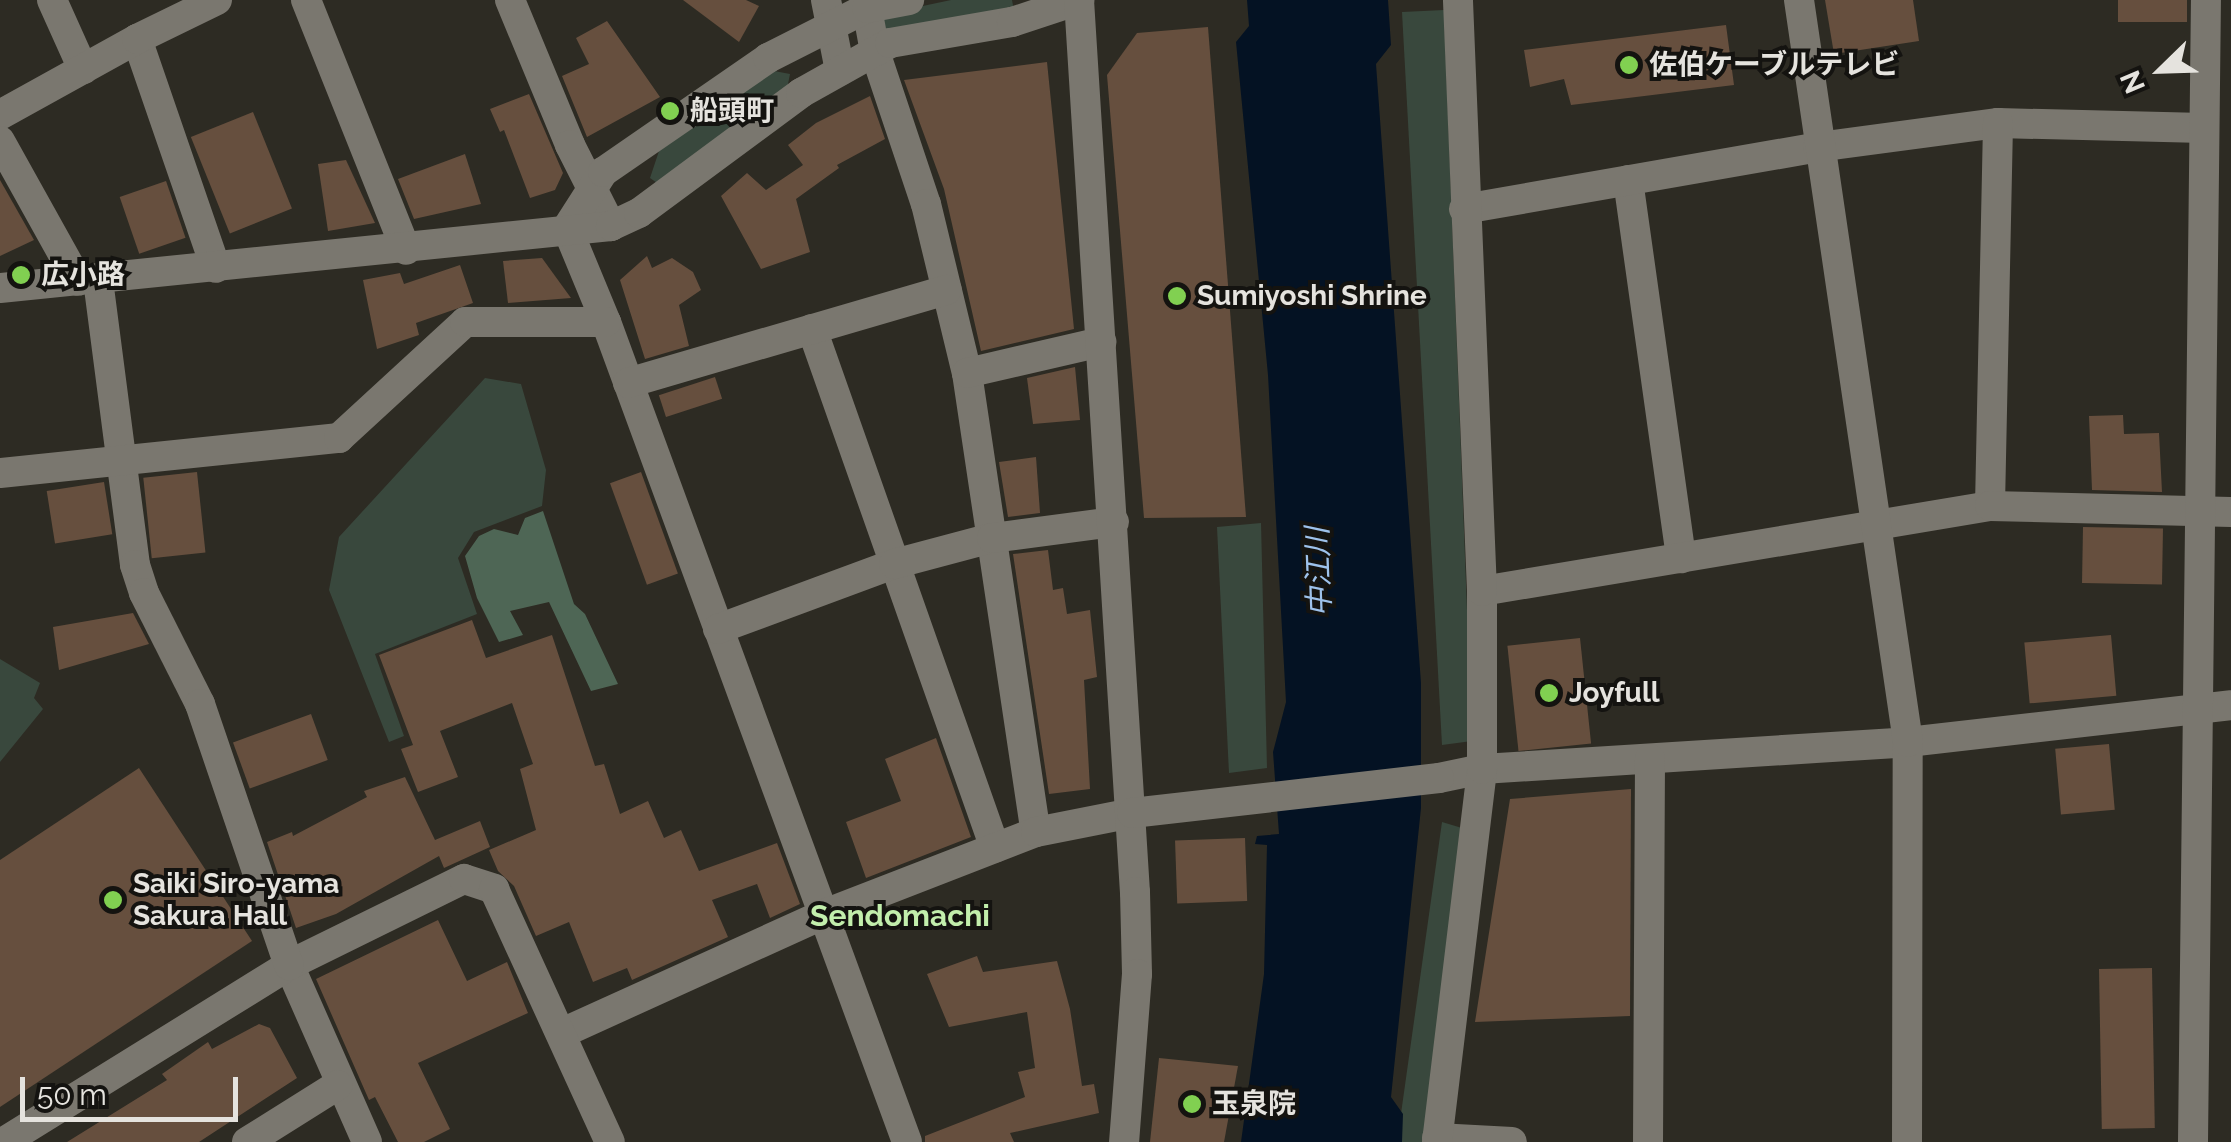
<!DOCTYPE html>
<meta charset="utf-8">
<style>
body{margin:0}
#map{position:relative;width:2231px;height:1142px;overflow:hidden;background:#2d2b23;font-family:Raleway,"Noto Sans JP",sans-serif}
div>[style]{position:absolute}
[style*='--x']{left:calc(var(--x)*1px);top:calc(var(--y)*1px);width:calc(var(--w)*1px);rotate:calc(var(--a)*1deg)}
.green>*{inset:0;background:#39483d}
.forest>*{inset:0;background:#4e6655}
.water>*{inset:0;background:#041223}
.building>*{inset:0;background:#664f3e;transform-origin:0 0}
.street>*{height:30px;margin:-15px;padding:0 15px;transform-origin:15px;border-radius:15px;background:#7a776f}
.secondary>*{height:30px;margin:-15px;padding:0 15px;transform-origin:15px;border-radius:15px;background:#7a776f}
.dots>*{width:28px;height:28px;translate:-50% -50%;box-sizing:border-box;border:5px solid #141310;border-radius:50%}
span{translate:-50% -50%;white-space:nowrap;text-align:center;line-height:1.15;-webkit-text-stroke:8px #141310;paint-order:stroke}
.poi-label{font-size:28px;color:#e5e3de;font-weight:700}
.left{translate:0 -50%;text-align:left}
.water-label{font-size:30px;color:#9ec2eb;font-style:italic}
.neighbourhood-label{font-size:30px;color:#c2eeac;font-weight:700}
.north{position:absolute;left:2111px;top:20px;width:100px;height:100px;-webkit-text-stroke:8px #141310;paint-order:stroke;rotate:247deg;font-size:28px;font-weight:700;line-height:40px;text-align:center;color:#e5e3de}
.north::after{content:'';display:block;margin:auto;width:35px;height:45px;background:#e5e3de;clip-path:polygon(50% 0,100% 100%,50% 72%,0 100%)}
.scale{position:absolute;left:20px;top:1077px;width:218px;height:45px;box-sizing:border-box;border:5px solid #e5e3de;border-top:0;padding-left:12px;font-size:30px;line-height:35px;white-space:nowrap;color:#e5e3de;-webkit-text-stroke:8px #141310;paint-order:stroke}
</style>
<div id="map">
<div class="green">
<div style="clip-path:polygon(951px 0,1012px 0,1015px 16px,891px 37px,883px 27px,885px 14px)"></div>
<div style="clip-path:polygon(1444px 10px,1472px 741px,1442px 745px,1402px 12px)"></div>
<div style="clip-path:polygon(769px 70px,790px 74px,786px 94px,660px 185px,650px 178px,659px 151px)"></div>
<div style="clip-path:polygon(485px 378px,521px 384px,546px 470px,542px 506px,474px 532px,458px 558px,477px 614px,375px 654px,404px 736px,389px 742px,329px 590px,339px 537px)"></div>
<div style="clip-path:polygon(1261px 523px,1267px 768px,1229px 773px,1217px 527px)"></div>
<div style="clip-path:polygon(0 659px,40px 683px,34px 698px,43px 709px,0 762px)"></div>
<div style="clip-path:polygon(1442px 822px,1462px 828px,1430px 1142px,1397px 1142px)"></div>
</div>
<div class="forest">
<div style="clip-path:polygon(543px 511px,574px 604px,585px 614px,618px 684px,591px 691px,549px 602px,510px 611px,523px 635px,499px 642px,477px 598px,465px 556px,479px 536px,494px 529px,518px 535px,525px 518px)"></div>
</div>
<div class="water">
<div style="clip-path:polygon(1247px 0,1388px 0,1391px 45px,1376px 64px,1421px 683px,1421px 808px,1391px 1097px,1403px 1114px,1402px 1142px,1241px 1142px,1264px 974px,1267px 845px,1255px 844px,1257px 836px,1279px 834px,1273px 752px,1286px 702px,1268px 375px,1236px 42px,1249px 26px)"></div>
</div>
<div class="building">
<div style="clip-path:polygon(683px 0,746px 0,759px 6px,739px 42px)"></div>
<div style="clip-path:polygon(1825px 0,1913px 0,1919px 41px,1834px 54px)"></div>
<div style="left:2118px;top:0;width:69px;height:22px"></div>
<div style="clip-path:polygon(607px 21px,660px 97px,587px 137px,562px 76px,589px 64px,576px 38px)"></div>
<div style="clip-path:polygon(1726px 25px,1734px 85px,1571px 105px,1564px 79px,1530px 87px,1524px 50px)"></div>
<div style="clip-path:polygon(1208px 27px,1246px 517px,1144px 518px,1107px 75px,1137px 33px)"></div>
<div style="clip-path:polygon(1047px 62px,1074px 329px,981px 351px,944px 189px,904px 80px)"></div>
<div style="clip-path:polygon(529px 94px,563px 173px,555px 190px,530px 198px,504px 130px,500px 132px,490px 109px)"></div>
<div style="clip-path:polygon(870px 96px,885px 139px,837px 165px,839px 168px,796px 199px,810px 252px,761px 269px,721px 196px,747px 173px,766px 190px,803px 165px,788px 145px,816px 123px)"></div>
<div style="left:253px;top:112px;width:104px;height:67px;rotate:68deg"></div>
<div style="clip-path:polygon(465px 154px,481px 204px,414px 219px,398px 179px)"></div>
<div style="clip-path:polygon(346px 160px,375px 223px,328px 231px,318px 164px)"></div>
<div style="clip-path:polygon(0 180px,34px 240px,0 256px)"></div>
<div style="left:166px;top:181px;width:60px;height:49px;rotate:71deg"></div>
<div style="clip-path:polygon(647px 256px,652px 268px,672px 258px,693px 272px,701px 290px,679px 305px,689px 346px,645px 359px,620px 280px)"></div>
<div style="clip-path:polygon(542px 258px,571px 298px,508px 303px,503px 261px)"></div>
<div style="clip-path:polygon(460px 265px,473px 303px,416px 323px,419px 335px,377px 349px,363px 280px,400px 273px,404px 284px)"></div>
<div style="clip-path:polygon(1075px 367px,1080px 420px,1033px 424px,1027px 378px)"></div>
<div style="left:715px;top:377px;width:23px;height:59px;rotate:72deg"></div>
<div style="clip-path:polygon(2123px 415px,2124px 434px,2159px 433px,2162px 492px,2092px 490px,2089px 416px)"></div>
<div style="clip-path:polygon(1036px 457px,1040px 513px,1008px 517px,999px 462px)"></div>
<div style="left:197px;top:472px;width:81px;height:54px;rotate:84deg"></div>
<div style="left:641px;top:472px;width:108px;height:33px;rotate:70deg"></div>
<div style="left:104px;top:482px;width:53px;height:58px;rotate:81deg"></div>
<div style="left:2083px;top:527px;width:80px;height:56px;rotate:1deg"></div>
<div style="clip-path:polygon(1048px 550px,1053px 590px,1063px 588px,1067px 614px,1090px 610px,1097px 677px,1084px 680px,1090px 789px,1049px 794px,1013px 554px)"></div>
<div style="clip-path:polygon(133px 613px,149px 644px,59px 670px,53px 627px)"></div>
<div style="clip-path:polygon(472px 620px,486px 658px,552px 635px,595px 766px,604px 764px,620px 814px,648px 801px,664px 838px,681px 830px,699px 871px,777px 843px,800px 904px,770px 918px,757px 884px,712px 900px,728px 937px,632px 980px,627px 968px,593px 982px,569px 922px,536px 936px,514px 886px,498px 871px,489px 850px,536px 830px,520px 769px,533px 764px,512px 703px,440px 731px,458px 777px,418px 792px,401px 749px,413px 745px,379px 655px)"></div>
<div style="left:2111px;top:635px;width:61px;height:87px;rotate:85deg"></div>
<div style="left:1580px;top:638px;width:106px;height:73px;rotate:84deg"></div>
<div style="left:311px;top:714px;width:49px;height:83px;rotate:70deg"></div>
<div style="clip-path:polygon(936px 738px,971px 837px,866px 878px,846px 822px,901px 801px,885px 759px)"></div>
<div style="left:2109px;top:744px;width:66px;height:54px;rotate:85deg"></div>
<div style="clip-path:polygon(139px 768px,252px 941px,0 1107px,0 860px)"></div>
<div style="clip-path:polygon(405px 777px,435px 840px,480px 821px,490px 847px,444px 868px,439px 856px,336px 914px,296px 928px,267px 842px,292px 832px,293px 836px,367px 797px,364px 791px)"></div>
<div style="clip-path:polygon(1631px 789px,1630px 1016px,1475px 1022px,1510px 799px)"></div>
<div style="left:1245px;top:838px;width:63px;height:70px;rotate:88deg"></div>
<div style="clip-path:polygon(438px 920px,467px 981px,507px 962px,528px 1013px,418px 1063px,450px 1129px,424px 1142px,398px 1142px,375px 1097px,369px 1100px,316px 979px)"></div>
<div style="clip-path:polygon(977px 956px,983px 972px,1057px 961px,1070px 1009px,1082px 1086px,1094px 1084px,1099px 1113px,1010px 1133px,1014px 1142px,925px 1142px,925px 1136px,1025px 1097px,1018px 1072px,1035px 1068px,1027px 1012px,949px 1027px,927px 974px)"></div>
<div style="left:2152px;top:968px;width:160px;height:53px;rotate:89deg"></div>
<div style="clip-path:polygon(259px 1024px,270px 1028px,297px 1078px,199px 1142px,67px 1142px,167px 1080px,162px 1074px,208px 1042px,212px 1049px)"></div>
<div style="clip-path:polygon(1159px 1058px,1238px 1066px,1224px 1142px,1150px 1142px)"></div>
</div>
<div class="street">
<div style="--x:52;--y:0;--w:76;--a:65.8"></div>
<div style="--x:306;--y:0;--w:269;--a:68.2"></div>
<div style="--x:510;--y:0;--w:157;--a:67.5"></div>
<div style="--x:570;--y:145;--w:91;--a:63.2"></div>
<div style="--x:826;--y:0;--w:72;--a:78.8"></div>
<div style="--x:867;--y:8;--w:45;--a:79.7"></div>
<div style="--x:875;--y:52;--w:160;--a:71.5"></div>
<div style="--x:926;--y:204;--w:174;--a:76.4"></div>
<div style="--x:967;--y:373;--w:464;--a:81.5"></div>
<div style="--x:137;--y:39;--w:242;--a:71"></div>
<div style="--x:0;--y:115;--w:157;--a:-29"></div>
<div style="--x:137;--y:39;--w:89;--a:-26"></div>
<div style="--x:0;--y:141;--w:160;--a:60.9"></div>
<div style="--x:1628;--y:180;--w:382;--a:82"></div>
<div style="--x:1464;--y:209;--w:359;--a:-9.9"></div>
<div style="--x:1818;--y:147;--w:182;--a:-7.6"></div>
<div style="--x:1998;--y:123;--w:206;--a:1.4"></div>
<div style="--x:567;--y:228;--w:102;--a:67.5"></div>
<div style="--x:606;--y:322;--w:873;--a:69.84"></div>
<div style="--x:98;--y:280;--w:287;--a:82.6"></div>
<div style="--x:135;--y:565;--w:29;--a:72"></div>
<div style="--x:812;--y:329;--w:550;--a:70.58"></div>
<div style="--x:967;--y:373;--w:138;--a:-13"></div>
<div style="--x:628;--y:383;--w:332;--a:-16.3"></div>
<div style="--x:0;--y:473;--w:341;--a:-5.9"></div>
<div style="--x:339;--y:438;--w:171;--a:-42.6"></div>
<div style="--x:465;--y:322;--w:141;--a:0"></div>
<div style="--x:1990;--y:506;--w:383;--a:-88.8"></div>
<div style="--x:1482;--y:591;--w:515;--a:-9.5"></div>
<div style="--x:1990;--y:506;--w:241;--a:1.4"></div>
<div style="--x:718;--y:629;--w:188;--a:-20.3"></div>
<div style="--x:894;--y:564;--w:101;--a:-14.9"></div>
<div style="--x:992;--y:538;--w:123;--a:-7.5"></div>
<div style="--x:1439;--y:778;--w:44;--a:-11.8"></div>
<div style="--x:1482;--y:769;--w:427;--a:-3.6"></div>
<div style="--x:1908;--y:742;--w:325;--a:-6.5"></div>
<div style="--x:289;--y:965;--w:193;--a:66.2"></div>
<div style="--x:562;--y:1033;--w:286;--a:-24.4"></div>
<div style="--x:822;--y:915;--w:230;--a:-21.2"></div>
<div style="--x:1036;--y:832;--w:98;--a:-11.2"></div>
<div style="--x:1437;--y:1138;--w:75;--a:3.1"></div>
<div style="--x:4;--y:1142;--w:335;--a:-31.8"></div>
<div style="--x:289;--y:965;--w:195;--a:-26.2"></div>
<div style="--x:464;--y:879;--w:32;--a:18"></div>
<div style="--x:494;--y:889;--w:278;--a:65.4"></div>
<div style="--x:247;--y:1142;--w:107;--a:-32.1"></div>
<div style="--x:1437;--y:1142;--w:376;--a:-83.1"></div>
<div style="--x:1482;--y:769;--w:178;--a:-90"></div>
<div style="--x:1482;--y:591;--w:591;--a:-92.33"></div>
<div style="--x:1648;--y:1142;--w:383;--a:-89.7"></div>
<div style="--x:1907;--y:1142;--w:400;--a:-89.9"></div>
</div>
<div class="secondary">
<div style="--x:1799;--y:0;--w:750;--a:81.64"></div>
<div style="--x:567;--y:228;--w:67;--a:-57.3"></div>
<div style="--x:603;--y:172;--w:201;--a:-34.6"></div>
<div style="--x:768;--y:58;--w:111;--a:-26.8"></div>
<div style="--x:867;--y:8;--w:43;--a:-10.8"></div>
<div style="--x:0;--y:288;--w:614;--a:-5.79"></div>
<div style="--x:611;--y:226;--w:31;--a:-25"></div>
<div style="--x:639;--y:213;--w:202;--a:-36.5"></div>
<div style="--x:801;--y:93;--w:102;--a:-29.3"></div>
<div style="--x:890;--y:43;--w:124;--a:-9.8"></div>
<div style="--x:1012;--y:22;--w:71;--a:-18.2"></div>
<div style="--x:1079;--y:0;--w:894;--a:86.41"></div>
<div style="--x:1135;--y:892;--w:82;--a:88.6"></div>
<div style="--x:1137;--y:974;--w:169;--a:94.4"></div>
<div style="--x:144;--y:593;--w:124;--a:63.2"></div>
<div style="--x:200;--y:704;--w:276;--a:71.2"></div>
<div style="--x:1132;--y:813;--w:309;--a:-6.5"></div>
<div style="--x:2193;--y:1142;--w:1142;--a:-89.35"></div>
</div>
<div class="dots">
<div style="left:1629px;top:65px;background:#81d051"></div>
<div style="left:670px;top:111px;background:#81d051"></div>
<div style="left:21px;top:275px;background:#81d051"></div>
<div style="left:1177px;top:296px;background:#81d051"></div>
<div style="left:1549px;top:693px;background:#81d051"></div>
<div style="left:113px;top:900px;background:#81d051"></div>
<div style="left:1192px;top:1104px;background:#81d051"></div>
</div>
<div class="poi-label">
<span class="left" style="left:1649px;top:65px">佐伯ケーブルテレビ</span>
<span class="left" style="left:690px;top:111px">船頭町</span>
<span class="left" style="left:41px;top:275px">広小路</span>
<span class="left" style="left:1197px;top:296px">Sumiyoshi Shrine</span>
<span class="left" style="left:1569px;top:693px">Joyfull</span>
<span class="left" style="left:133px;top:900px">Saiki Siro-yama<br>Sakura Hall</span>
<span class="left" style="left:1212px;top:1104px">玉泉院</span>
</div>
<div class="water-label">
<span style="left:1319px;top:572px;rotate:-92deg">中江川</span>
</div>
<div class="neighbourhood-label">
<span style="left:900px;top:916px">Sendomachi</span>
</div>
<div class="north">N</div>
<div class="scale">50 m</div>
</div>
